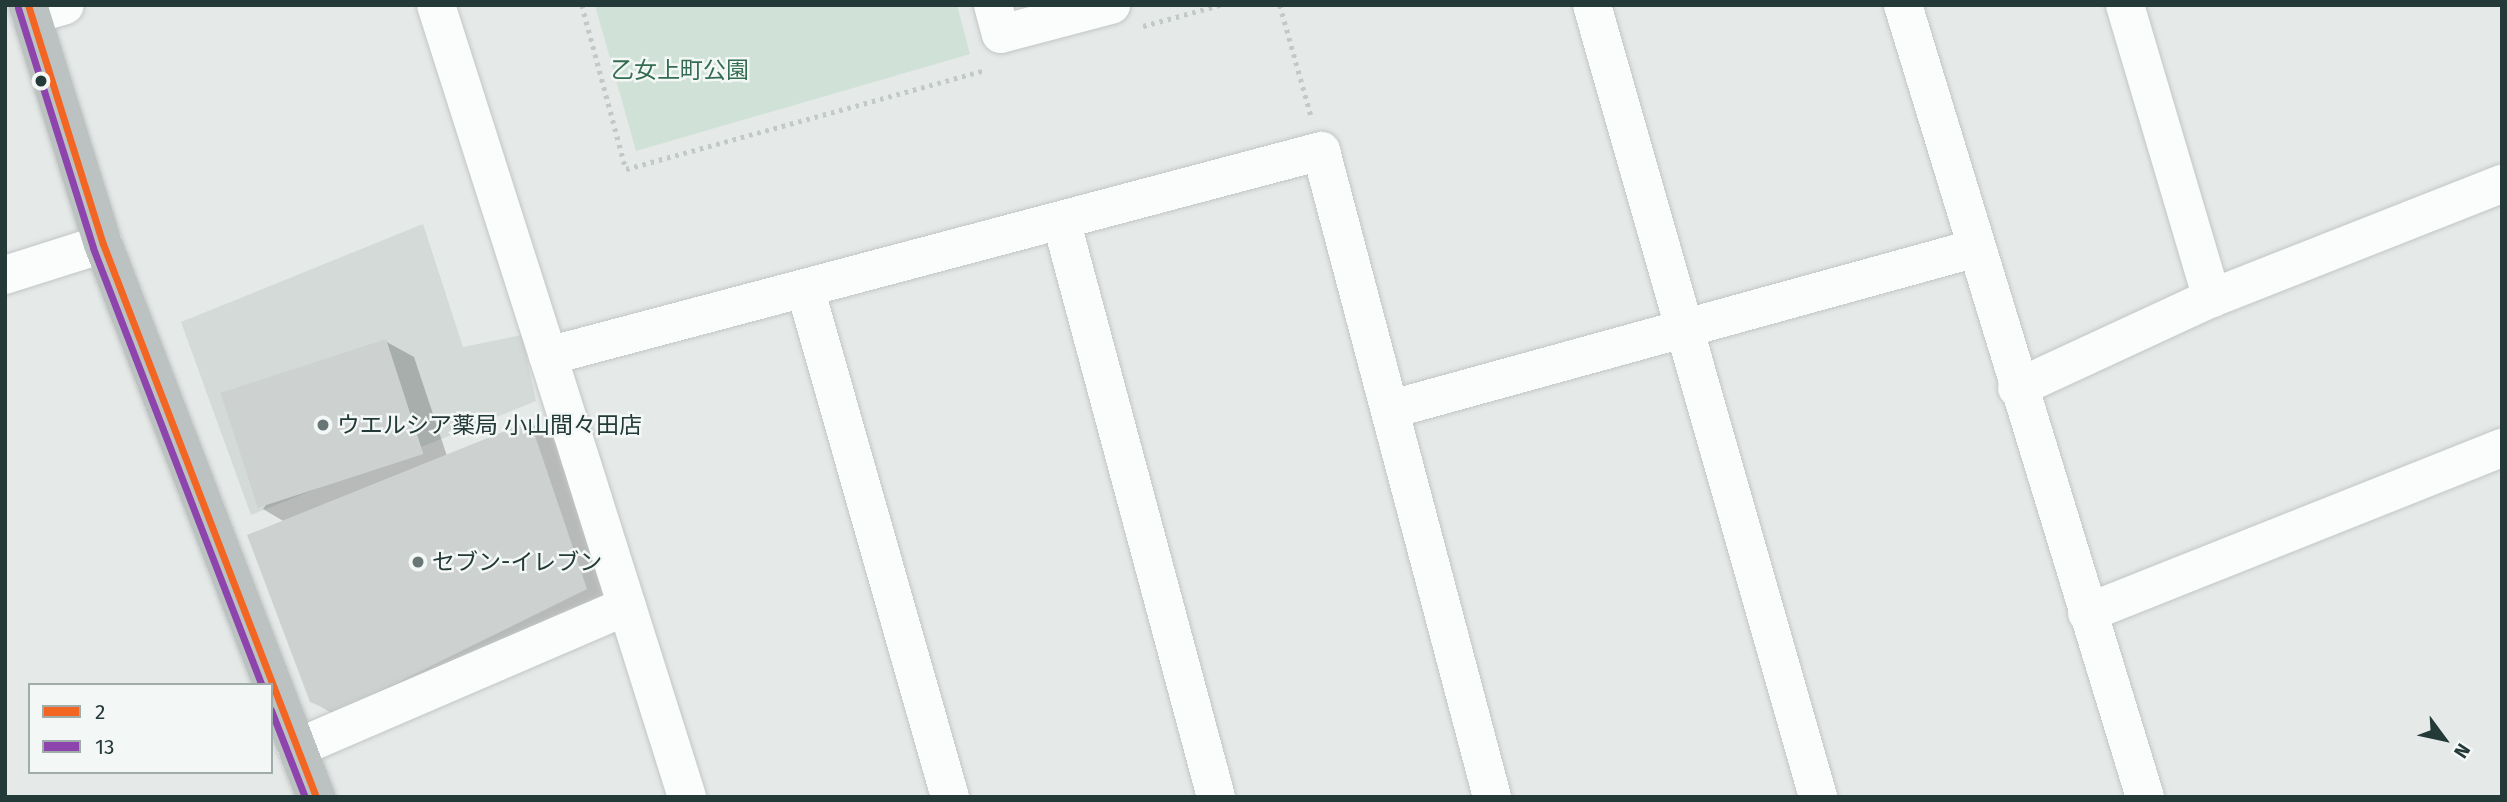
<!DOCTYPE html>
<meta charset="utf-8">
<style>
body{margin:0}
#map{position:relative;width:2507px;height:802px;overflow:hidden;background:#e5e9e8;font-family:"Fira Sans","Noto Sans JP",sans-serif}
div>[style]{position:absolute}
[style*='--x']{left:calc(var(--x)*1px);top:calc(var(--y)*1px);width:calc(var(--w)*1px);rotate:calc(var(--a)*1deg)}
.built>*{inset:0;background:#d3dad8}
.green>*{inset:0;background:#d0e1d8}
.shadow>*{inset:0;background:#0003}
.building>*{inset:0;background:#cdd2d1;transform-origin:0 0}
.path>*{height:4.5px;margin-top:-2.25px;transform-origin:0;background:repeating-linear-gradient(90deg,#c2c9c8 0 3.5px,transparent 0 8.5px)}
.roads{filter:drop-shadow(0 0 2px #c2c6c5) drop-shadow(0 0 2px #c2c6c5)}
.street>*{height:38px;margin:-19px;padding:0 19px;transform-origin:19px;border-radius:19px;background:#fbfcfc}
.secondary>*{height:38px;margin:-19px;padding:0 19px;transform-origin:19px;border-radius:19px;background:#fbfcfc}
.highway>*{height:38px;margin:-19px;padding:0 19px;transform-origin:19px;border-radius:19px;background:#bbc2c1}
.bus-1>*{height:7px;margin:-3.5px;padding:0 3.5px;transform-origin:3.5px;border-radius:3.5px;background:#f26522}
.bus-2>*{height:7px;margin:-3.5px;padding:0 3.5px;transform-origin:3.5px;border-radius:3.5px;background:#8e44ad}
.dots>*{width:19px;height:19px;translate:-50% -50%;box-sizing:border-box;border:4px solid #f3f8f6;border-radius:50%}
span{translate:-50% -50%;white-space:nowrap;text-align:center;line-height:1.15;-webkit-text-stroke:5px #f3f8f6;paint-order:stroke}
.park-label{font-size:23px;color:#336c52}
.poi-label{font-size:23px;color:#243a38}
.left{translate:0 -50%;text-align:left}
.frame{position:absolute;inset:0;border:7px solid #243a38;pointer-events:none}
.legend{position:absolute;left:28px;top:683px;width:245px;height:91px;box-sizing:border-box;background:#f3f8f6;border:2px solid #a0acaa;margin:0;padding:9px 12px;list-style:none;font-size:21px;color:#243a38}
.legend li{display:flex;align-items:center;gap:14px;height:35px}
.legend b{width:35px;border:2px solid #a0acaa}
.north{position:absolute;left:2409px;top:704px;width:70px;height:70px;-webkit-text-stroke:5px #f3f8f6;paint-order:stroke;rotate:123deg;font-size:19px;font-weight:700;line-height:28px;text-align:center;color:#243a38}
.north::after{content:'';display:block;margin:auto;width:24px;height:32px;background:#243a38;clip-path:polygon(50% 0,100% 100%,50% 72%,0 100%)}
</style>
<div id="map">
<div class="built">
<div style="clip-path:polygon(423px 224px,463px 347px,522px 335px,536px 401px,251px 515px,181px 322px)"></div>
</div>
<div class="green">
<div style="clip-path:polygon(595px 5px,957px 5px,970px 54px,636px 151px)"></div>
</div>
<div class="shadow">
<div style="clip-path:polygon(385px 341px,414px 357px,447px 456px,530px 423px,558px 439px,615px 605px,340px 717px,311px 701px,285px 522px,263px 509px)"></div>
</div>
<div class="building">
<div style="left:386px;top:339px;width:121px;height:174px;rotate:72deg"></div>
<div style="clip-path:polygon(530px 421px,587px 589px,336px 713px,310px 702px,247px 535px)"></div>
</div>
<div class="path">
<div style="--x:582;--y:5;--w:170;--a:75"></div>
<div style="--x:626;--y:169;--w:373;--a:-15.4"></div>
<div style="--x:1280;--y:5;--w:114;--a:74.3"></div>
<div style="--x:1143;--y:26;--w:80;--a:-15.3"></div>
</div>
<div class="roads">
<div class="street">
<div style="--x:436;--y:5;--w:368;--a:72.3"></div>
<div style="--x:548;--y:356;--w:800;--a:-14.85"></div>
<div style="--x:1321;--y:151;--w:668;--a:75.17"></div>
<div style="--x:993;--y:5;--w:30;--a:75"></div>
<div style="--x:1001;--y:34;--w:114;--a:-14.8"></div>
<div style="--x:1903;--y:5;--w:828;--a:73.01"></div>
<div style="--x:2125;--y:5;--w:306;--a:73.5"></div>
<div style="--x:31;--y:15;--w:35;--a:-16"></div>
<div style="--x:1061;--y:220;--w:597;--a:74.96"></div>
<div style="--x:805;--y:288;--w:529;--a:74.1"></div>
<div style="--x:548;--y:356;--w:462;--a:72.5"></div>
<div style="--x:2017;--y:388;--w:215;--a:-24.8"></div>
<div style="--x:2212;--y:298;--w:312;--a:-21.5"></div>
<div style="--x:1392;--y:409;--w:603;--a:-15.4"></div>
<div style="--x:2087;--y:613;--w:447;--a:-21.7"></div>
<div style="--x:297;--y:748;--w:359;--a:-23.3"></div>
</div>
<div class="secondary">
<div style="--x:1592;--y:5;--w:824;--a:74.07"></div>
<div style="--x:5;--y:275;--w:103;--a:-17.6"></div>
</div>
<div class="highway">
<div style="--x:28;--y:5;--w:250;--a:72.6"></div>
<div style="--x:103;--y:244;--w:593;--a:68.93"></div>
</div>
</div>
<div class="bus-1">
<div style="--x:28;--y:5;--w:250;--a:72.6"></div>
<div style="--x:103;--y:244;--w:593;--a:68.93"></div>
</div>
<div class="bus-2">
<div style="--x:18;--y:8;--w:251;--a:72.6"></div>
<div style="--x:93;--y:248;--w:469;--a:68.9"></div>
<div style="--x:271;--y:710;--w:93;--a:68.7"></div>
</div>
<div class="dots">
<div style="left:41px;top:81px;background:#243a38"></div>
<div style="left:323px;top:425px;background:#687776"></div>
<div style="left:418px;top:562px;background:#687776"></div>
</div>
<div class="park-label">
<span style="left:680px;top:70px">乙女上町公園</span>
</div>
<div class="poi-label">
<span class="left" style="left:337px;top:425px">ウエルシア薬局 小山間々田店</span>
<span class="left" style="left:432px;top:562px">セブン-イレブン</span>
</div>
<div class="frame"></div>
<ul class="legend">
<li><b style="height:9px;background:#f26522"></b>2</li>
<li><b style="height:9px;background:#8e44ad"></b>13</li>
</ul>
<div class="north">N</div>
</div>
